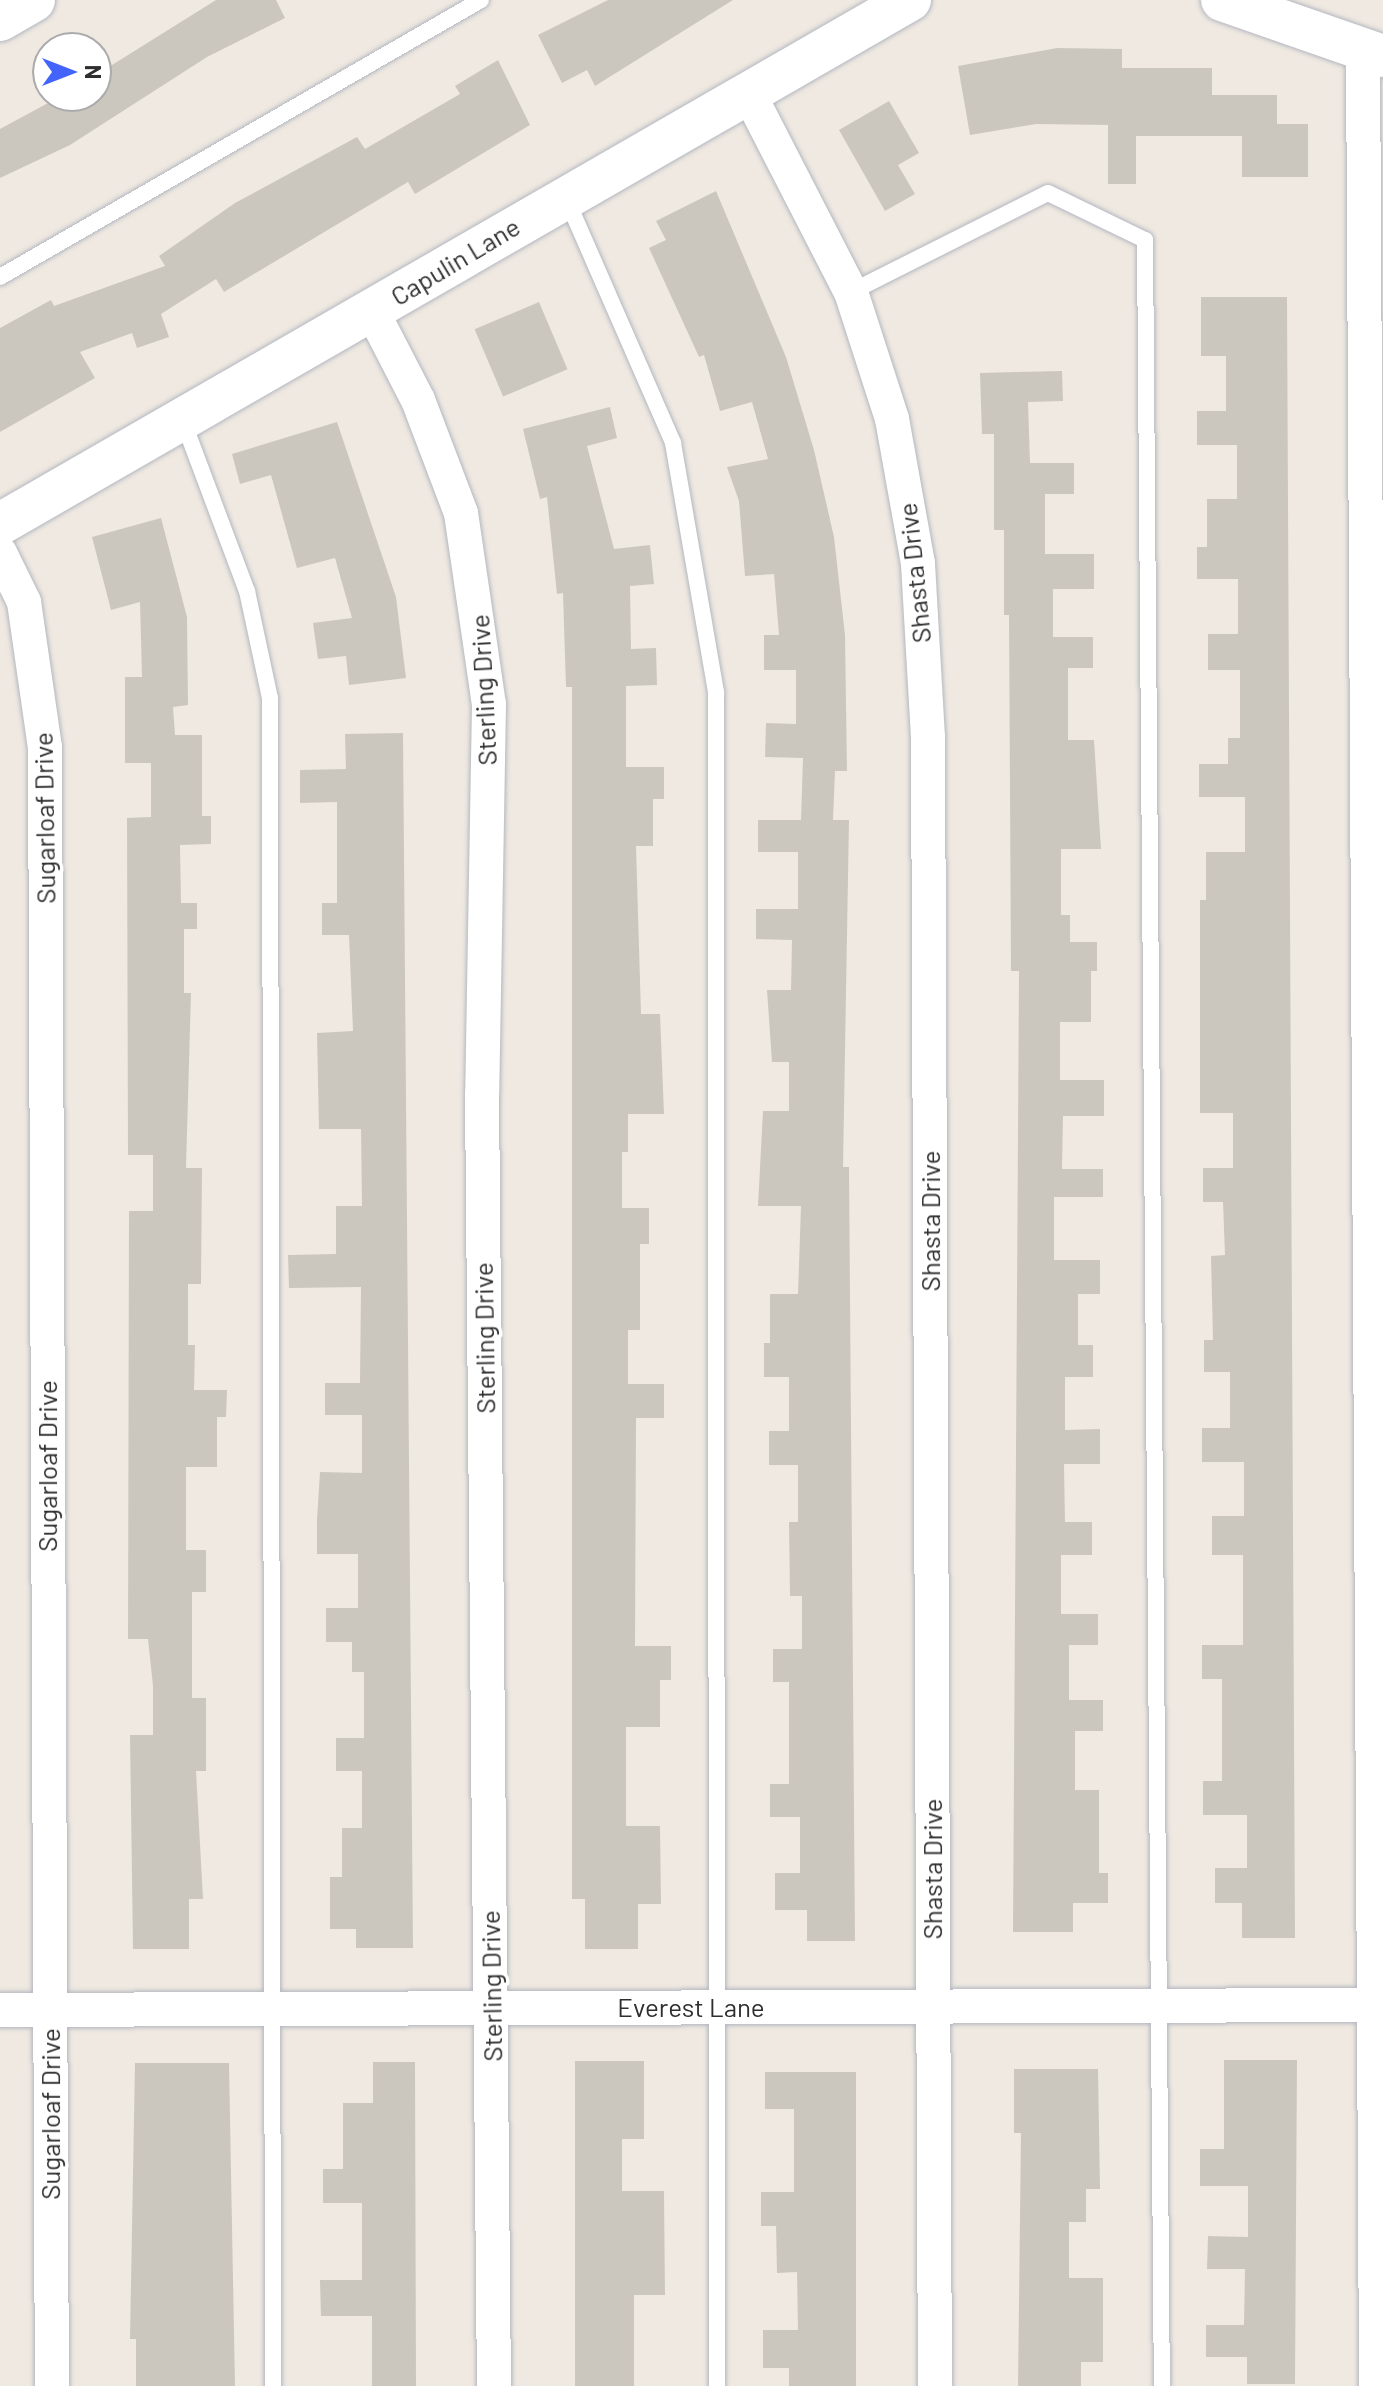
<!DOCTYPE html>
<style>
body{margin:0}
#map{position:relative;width:1383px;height:2386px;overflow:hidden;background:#efe9e1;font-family:Barlow,sans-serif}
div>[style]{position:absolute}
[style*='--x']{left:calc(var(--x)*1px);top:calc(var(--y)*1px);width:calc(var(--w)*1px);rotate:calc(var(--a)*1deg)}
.building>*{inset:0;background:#cbc7bf;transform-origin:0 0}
.roads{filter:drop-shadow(0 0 2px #b4b7c1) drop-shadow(0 0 2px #b4b7c1)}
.service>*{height:16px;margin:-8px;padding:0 8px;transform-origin:8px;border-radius:8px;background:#fff}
.minor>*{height:34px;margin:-17px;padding:0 17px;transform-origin:17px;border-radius:17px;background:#fff}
.tertiary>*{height:42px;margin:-21px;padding:0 21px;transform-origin:21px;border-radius:21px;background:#fff}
.secondary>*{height:44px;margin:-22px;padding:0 22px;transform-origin:22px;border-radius:22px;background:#fff}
span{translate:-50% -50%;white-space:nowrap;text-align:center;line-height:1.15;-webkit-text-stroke:7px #fff;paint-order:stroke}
.street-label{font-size:26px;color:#2e2e2e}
.north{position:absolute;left:32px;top:32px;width:80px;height:80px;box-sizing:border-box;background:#fff;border:2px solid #ababab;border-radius:50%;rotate:90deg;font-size:22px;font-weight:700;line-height:32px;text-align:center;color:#2e2e2e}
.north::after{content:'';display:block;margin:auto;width:28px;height:36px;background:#4264fb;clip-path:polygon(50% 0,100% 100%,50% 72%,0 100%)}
</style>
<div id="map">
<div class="building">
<div style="clip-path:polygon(216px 0,276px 0,285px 18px,207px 57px,70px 145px,0 178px,0 129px,61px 96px,96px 96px,96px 75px)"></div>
<div style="clip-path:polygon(608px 0,733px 0,595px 86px,587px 70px,562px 83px,538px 35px)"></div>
<div style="clip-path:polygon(1057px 48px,1122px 49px,1122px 68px,1212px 68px,1212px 95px,1277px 95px,1277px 124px,1308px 124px,1308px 177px,1242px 177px,1242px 136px,1136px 136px,1136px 184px,1108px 184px,1108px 125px,1036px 124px,970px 135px,958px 66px)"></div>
<div style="clip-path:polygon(498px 60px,530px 125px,415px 194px,408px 182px,224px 292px,216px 279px,161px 314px,169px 337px,137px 348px,132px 333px,80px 352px,95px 378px,0 432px,0 328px,51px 300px,54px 306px,165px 266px,159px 256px,235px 203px,357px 137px,365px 149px,460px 94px,455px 86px)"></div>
<div style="clip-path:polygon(889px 101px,919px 153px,898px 165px,915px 194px,885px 211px,839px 130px)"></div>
<div style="clip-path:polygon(716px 191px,786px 357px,814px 450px,834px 537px,845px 635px,847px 771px,835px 771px,833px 820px,849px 820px,843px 1167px,849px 1167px,855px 1941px,807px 1941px,807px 1910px,775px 1910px,775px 1873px,800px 1873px,800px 1817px,770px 1817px,770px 1784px,789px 1784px,789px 1682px,773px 1682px,773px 1649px,802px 1649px,802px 1596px,790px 1596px,789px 1522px,798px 1522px,798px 1465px,769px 1465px,769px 1431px,789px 1431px,789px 1377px,764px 1377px,764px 1343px,770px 1343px,770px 1294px,798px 1294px,801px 1206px,758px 1206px,763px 1111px,789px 1111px,789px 1062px,772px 1062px,767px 990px,791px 990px,792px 940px,756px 939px,756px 909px,798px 909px,798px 852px,758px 852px,758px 820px,801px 820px,803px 758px,765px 757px,766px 723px,796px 724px,796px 670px,764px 670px,764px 635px,779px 635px,774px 574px,745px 576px,739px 501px,727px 467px,768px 459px,752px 402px,720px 411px,704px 355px,699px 357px,649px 248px,666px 240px,656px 221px)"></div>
<div style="clip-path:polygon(1201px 297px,1287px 297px,1295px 1938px,1242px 1938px,1242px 1903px,1215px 1903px,1215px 1868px,1247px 1868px,1247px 1815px,1203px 1815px,1203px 1781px,1222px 1781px,1222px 1679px,1202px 1679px,1202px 1645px,1243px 1645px,1243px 1555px,1212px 1555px,1212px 1516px,1244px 1516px,1244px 1462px,1202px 1462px,1202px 1428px,1230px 1428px,1230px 1372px,1204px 1372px,1204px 1340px,1213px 1340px,1211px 1256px,1225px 1255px,1223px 1202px,1203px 1202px,1203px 1168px,1233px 1168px,1233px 1113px,1200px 1113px,1200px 900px,1206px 900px,1206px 852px,1245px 852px,1245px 797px,1199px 797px,1199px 764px,1228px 764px,1228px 738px,1240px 738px,1240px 670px,1208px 670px,1208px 634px,1238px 634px,1238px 579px,1197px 579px,1197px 547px,1207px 547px,1207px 499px,1237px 499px,1237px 445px,1197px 445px,1197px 411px,1226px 411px,1226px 356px,1201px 356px)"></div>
<div style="left:539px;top:302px;width:73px;height:70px;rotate:67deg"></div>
<div style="clip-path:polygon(1062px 371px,1063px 401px,1028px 402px,1030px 463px,1074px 463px,1074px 494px,1045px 494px,1045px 554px,1094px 554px,1094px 589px,1053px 589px,1053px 637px,1093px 637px,1093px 668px,1068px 668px,1068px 740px,1094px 740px,1101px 849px,1061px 849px,1061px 915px,1070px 915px,1070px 942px,1097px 942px,1097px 971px,1091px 971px,1091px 1022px,1060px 1022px,1060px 1080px,1104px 1080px,1104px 1116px,1063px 1116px,1062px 1169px,1103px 1169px,1103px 1197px,1054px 1197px,1054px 1260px,1100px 1260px,1100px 1294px,1078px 1294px,1078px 1345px,1093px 1345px,1093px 1377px,1065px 1377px,1065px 1430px,1100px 1429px,1100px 1464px,1064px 1464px,1065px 1522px,1092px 1522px,1092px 1555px,1061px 1555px,1061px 1614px,1098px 1614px,1098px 1645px,1069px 1645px,1069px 1700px,1103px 1700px,1103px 1731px,1075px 1731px,1075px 1790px,1099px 1790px,1099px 1873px,1108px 1873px,1108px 1903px,1073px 1903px,1073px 1932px,1013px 1932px,1019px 971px,1011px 971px,1009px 615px,1004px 615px,1004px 530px,994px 530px,994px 434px,982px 434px,980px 373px)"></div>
<div style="clip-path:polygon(610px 407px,617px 438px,587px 446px,614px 549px,650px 545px,654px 584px,630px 586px,631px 649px,656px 648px,657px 685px,626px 686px,626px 767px,664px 767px,664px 799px,653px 799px,653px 846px,636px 846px,641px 1014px,660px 1014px,664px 1114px,628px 1114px,628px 1152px,622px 1152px,622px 1208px,649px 1208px,649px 1244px,640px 1244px,640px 1330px,628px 1330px,628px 1384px,664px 1384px,664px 1418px,636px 1418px,635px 1646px,671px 1646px,671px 1680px,660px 1680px,660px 1727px,626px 1727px,626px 1826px,660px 1826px,661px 1904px,638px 1904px,638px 1949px,585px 1949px,585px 1899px,572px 1899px,572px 687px,566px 687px,563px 593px,557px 594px,547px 497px,540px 499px,523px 429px)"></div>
<div style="clip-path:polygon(337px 422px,396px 597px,406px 678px,349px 685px,346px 656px,318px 659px,313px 623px,352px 618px,335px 558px,297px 568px,271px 475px,240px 484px,232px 454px)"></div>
<div style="clip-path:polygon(161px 518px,187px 617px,188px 705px,173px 707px,175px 735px,202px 735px,202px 816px,211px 816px,211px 844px,180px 845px,181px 903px,197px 903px,197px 929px,184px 929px,184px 993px,191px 993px,186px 1168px,202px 1168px,201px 1284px,188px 1284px,188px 1345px,195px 1345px,194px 1390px,227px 1390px,226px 1417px,217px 1417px,217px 1467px,186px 1467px,186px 1550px,206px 1550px,206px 1592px,192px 1592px,192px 1698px,206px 1698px,206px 1771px,196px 1771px,203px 1899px,189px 1899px,189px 1949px,133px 1949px,130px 1735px,153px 1735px,153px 1686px,148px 1639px,128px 1639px,129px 1211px,153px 1211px,153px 1155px,128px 1155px,127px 818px,151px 817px,151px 763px,125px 763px,125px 677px,142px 677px,140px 602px,111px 610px,92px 537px)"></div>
<div style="clip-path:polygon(403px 733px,413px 1948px,356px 1948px,356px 1929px,330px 1929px,330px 1877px,342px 1877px,342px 1828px,362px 1828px,362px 1771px,336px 1771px,336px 1738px,364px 1738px,364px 1672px,352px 1672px,352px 1642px,326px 1642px,326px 1608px,358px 1608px,358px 1554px,317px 1554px,317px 1520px,320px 1472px,362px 1473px,362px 1415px,325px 1415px,325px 1383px,360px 1383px,361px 1287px,289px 1288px,288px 1255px,336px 1254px,336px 1206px,362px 1206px,361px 1129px,319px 1129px,317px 1033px,353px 1031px,349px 935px,322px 935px,322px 903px,337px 903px,337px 802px,300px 803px,300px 770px,346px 769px,345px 734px)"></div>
<div style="clip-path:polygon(1224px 2060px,1297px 2060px,1295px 2384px,1247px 2384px,1247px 2357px,1206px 2357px,1206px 2325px,1244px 2325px,1245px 2269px,1207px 2269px,1208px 2236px,1248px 2237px,1248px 2186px,1200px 2186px,1200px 2149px,1224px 2149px)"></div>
<div style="clip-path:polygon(575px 2061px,644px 2061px,644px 2139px,622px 2139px,622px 2191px,664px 2191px,665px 2295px,634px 2295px,634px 2386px,575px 2386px)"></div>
<div style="clip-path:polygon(373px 2062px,415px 2062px,416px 2386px,372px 2386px,372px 2316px,321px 2316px,320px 2280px,362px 2280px,362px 2203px,323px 2203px,323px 2169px,343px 2169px,343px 2103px,373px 2103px)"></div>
<div style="clip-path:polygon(135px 2063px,229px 2063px,235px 2386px,136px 2386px,136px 2339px,130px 2339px)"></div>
<div style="clip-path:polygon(1014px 2069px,1098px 2069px,1100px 2189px,1086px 2189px,1086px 2222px,1069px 2222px,1069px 2278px,1103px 2278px,1103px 2362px,1081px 2362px,1081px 2386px,1018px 2386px,1021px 2133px,1014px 2133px)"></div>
<div style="clip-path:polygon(765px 2072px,856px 2072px,856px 2386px,789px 2386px,789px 2368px,763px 2368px,763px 2330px,798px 2330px,797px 2272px,777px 2273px,776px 2226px,761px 2226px,761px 2192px,794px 2192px,794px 2109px,765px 2109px)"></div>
</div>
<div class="roads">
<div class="service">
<div style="--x:567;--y:200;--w:265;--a:66.4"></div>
<div style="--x:673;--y:443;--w:253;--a:80.2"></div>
<div style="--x:716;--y:692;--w:1694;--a:89.97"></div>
<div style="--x:0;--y:277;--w:555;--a:-29.94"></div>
<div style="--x:851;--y:292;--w:220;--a:-26.7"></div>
<div style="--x:1048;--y:193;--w:108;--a:25.9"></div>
<div style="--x:1145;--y:240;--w:2146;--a:89.55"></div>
<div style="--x:183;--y:421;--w:182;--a:69.4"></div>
<div style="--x:247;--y:591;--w:109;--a:77.9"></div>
<div style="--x:270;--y:698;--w:1688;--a:89.9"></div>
</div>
<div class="minor">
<div style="--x:1363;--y:49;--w:2337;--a:89.68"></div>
<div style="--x:747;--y:90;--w:227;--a:62.8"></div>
<div style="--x:851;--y:292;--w:133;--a:72.1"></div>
<div style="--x:892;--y:419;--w:147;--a:79.8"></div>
<div style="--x:918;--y:564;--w:173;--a:86.7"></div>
<div style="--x:928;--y:737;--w:1649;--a:89.76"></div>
<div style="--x:372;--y:311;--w:100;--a:62.7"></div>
<div style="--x:418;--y:400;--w:121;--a:69.2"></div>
<div style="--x:461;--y:513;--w:193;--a:81.7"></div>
<div style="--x:489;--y:704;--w:390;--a:91"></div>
<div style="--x:482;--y:1094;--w:1292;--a:89.47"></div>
<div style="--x:0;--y:553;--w:55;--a:63.9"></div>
<div style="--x:24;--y:602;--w:147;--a:81.8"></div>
<div style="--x:45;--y:747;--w:1639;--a:89.76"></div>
<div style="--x:0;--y:2010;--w:1383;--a:-0.21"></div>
</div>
<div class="tertiary">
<div style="--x:1222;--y:0;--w:170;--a:19.2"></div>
<div style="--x:0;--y:524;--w:1050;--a:-29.93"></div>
</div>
<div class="secondary">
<div style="--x:0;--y:19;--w:38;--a:-30"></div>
</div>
</div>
<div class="street-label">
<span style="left:455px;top:261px;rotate:-31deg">Capulin Lane</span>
<span style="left:914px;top:573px;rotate:-96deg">Shasta Drive</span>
<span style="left:483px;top:690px;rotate:-93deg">Sterling Drive</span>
<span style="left:44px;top:818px;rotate:-91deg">Sugarloaf Drive</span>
<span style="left:930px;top:1221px;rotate:-90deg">Shasta Drive</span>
<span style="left:484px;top:1338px;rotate:-91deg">Sterling Drive</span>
<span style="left:47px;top:1466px;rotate:-90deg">Sugarloaf Drive</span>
<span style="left:932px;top:1869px;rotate:-90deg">Shasta Drive</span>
<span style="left:491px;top:1986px;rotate:-91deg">Sterling Drive</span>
<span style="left:691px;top:2007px">Everest Lane</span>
<span style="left:50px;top:2114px;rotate:-90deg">Sugarloaf Drive</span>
</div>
<div class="north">N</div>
</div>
